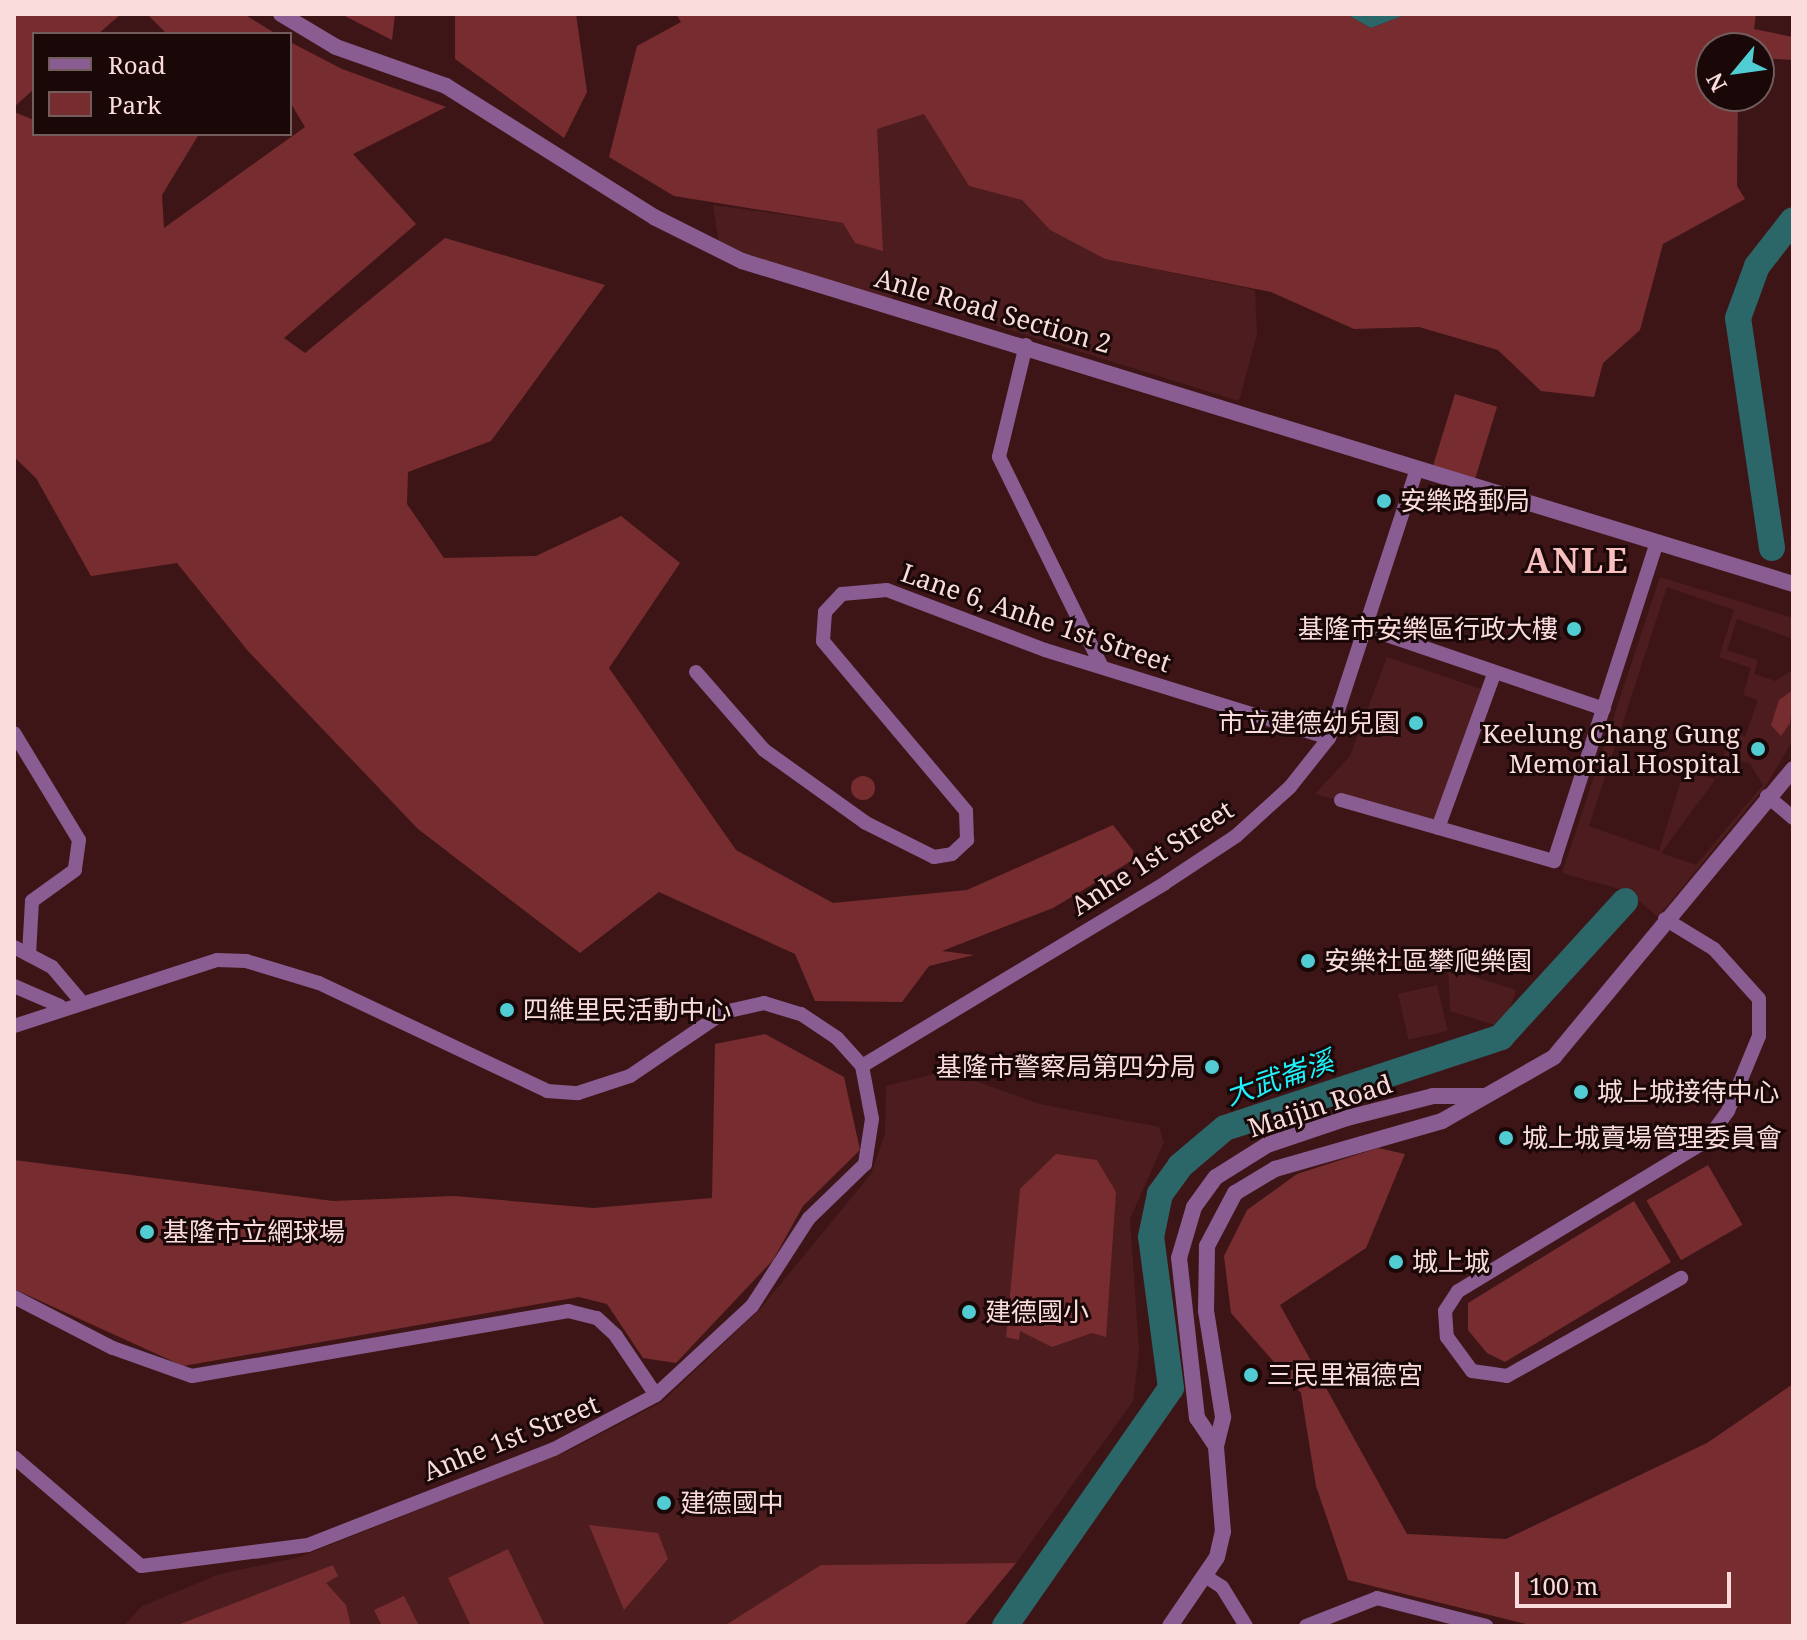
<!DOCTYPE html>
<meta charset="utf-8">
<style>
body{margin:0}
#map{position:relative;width:1807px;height:1640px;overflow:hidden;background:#3e1517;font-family:"Noto Serif","Noto Sans TC",serif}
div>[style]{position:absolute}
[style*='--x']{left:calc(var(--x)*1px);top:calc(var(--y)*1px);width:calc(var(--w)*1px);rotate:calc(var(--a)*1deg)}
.built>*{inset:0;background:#4d1c1e;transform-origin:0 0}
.green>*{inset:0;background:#772d30;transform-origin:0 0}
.round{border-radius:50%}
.water>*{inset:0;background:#2b6669}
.river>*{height:26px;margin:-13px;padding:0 13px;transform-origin:13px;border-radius:13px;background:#2b6669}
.minor>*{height:14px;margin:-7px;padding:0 7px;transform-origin:7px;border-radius:7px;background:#895d92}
.tertiary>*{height:16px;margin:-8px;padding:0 8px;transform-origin:8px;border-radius:8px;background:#895d92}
.dots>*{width:22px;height:22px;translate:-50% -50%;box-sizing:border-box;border:4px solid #1a0808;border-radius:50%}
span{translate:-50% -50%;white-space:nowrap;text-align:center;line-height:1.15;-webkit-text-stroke:6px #1a0808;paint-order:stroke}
.street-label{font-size:26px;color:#f9dcdb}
.poi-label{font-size:26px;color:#f9dcdb}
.left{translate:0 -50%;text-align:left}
.right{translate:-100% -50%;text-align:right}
.water-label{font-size:28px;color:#1ef2fc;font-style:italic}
.district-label{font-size:34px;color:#f7bfbd;font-weight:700;letter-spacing:2px}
.frame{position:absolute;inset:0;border:16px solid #f9dcdb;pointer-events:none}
.legend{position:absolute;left:32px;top:32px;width:260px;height:104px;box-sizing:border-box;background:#1a0808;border:2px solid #735d5c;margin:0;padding:10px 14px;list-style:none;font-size:24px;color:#f9dcdb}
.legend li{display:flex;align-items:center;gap:16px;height:40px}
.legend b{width:40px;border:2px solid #735d5c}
.north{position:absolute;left:1695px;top:32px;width:80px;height:80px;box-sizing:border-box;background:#1a0808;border:2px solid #735d5c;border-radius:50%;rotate:241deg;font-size:22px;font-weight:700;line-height:32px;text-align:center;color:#f9dcdb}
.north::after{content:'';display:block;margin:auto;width:28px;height:36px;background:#51ccd3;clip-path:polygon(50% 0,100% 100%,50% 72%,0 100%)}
.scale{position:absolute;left:1515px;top:1572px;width:216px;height:36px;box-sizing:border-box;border:4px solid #f9dcdb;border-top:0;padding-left:10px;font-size:24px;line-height:28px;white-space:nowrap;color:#f9dcdb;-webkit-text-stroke:6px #1a0808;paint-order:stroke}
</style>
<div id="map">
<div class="built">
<div style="clip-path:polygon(924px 114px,969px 186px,1022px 200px,1050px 230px,1105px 259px,1255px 290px,1257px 334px,1239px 401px,894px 294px,891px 305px,720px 250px,713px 205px,843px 223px,855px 243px,877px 128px)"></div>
<div style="clip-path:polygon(evenodd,1660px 577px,1793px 618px,1793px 639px,1737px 619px,1727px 650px,1758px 660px,1754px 674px,1775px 681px,1793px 670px,1793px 740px,1767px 784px,1658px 917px,1627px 891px,1562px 873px,1660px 577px,1667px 587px,1734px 610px,1719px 657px,1751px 668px,1743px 695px,1758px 700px,1745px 737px,1732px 733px,1715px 779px,1684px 771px,1659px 851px,1589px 826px,1667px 587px,1660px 577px,1732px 757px,1750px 764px,1763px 785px,1696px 865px,1661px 853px,1732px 757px)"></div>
<div style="clip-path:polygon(1387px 657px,1481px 689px,1434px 827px,1315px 794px,1350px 756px)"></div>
<div style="clip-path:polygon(1448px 968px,1516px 990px,1504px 1028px,1450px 1011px)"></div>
<div style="left:1437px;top:985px;width:47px;height:40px;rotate:77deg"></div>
<div style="clip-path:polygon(947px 1071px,1040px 1104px,1159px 1127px,1164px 1142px,1130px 1219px,1139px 1351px,1133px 1401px,1016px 1563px,822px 1565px,724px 1626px,124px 1626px,142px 1606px,220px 1574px,300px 1557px,572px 1449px,662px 1402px,761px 1308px,871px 1174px,885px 1134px,886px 1086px)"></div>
</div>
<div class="green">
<div style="clip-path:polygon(14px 14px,121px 14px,98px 34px,34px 34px,34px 89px,14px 107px)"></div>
<div style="clip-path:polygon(147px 14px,244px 14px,276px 34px,167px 34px)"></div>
<div style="clip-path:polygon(341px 14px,395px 14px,392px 40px)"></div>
<div style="clip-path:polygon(455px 14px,576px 14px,587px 92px,564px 138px,455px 59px)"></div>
<div style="clip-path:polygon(676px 14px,1346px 14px,1371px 28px,1407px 14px,1756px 14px,1754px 29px,1793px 37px,1793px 60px,1759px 58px,1759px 48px,1711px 48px,1711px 96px,1738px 96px,1737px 186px,1745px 199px,1663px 244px,1640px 330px,1603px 363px,1594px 397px,1541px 391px,1498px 350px,1419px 327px,1354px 329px,1271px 292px,1105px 259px,1050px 230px,1022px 200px,969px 186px,924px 114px,877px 129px,883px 251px,855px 243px,843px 223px,674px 196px,609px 157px,637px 46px,681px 22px)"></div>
<div style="clip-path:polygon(290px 42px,342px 69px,446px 107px,353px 154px,416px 224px,284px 338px,305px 353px,445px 238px,605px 285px,491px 441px,408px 472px,407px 504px,444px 558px,536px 556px,621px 516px,680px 563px,609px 668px,736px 850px,833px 903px,967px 890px,1113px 825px,1138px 857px,1053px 908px,942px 951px,974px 955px,929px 966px,902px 1002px,815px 1001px,795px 954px,659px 892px,580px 953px,418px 829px,248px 651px,177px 563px,91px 576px,36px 478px,14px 457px,14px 112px,34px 120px,34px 134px,199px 134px,162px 195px,164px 228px,305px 127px,290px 102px)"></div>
<div style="left:1455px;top:394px;width:44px;height:84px;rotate:17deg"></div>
<div style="clip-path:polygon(1793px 690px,1790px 723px,1781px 736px,1771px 725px,1779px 700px)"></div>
<div class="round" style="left:851px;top:776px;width:24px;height:24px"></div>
<div style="clip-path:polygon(765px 1034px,844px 1077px,860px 1150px,803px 1206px,773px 1260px,676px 1363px,643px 1358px,607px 1304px,579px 1297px,183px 1366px,14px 1289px,14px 1160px,333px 1201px,454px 1196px,593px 1208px,712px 1198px,715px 1044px)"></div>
<div style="clip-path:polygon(1378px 1148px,1405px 1154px,1366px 1248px,1280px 1305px,1407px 1534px,1506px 1539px,1707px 1443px,1793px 1384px,1793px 1626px,1534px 1626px,1348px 1580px,1316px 1486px,1301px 1393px,1231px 1313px,1224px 1256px,1247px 1210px,1297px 1174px)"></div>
<div style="clip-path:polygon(1056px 1154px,1097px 1160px,1116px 1192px,1106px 1337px,1092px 1333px,1052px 1347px,1020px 1331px,1019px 1340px,1006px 1337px,1020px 1189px)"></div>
<div style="left:1708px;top:1165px;width:69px;height:71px;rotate:60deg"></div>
<div style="clip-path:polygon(1634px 1201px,1671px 1262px,1505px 1362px,1487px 1353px,1468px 1330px,1468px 1303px)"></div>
<div style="clip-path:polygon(589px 1525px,658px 1533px,668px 1559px,624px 1610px)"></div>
<div style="clip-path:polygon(508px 1549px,545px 1626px,471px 1626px,448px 1578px)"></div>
<div style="clip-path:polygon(1016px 1563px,964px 1626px,724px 1626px,821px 1565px)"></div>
<div style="clip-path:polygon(333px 1565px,338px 1576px,326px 1583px,346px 1605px,351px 1626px,175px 1626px)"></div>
<div style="clip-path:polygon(404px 1596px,419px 1626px,382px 1626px,374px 1610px)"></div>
</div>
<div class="water">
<div style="clip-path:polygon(1346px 14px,1407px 14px,1371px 28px)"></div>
</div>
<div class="river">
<div style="--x:1772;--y:548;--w:232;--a:-98.4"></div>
<div style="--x:1738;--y:318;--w:55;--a:-69.9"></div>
<div style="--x:1757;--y:266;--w:58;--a:-52"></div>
<div style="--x:1005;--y:1626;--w:290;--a:-55.1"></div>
<div style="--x:1171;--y:1388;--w:152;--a:-97.5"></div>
<div style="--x:1151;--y:1237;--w:44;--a:-78.2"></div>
<div style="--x:1160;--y:1194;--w:34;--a:-54"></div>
<div style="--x:1180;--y:1166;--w:59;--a:-40.2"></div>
<div style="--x:1225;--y:1128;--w:291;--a:-18.2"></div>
<div style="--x:1501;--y:1037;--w:184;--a:-47.6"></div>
</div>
<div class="minor">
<div style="--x:1026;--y:345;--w:115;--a:103.6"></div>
<div style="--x:999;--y:457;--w:234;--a:63.9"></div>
<div style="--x:1369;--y:629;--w:248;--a:18.8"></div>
<div style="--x:696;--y:672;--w:103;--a:48.9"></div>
<div style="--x:764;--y:750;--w:125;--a:35.6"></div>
<div style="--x:866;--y:823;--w:76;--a:26.6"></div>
<div style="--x:934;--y:857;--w:18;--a:-9"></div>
<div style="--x:952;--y:854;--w:21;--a:-43"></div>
<div style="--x:967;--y:840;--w:29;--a:-92"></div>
<div style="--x:966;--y:811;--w:222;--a:-130.1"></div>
<div style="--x:823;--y:641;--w:29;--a:-86"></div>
<div style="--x:825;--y:612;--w:25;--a:-47"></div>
<div style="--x:842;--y:594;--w:45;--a:-5.1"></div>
<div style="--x:887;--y:590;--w:169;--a:20.8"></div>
<div style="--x:1045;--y:650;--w:297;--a:17.2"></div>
<div style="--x:14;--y:733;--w:125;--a:58.7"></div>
<div style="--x:79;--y:840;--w:30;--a:98"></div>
<div style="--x:75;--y:870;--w:53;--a:144.2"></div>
<div style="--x:32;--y:901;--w:54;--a:93.2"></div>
<div style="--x:1767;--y:796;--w:34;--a:40"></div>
<div style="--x:1341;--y:800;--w:222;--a:16"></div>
<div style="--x:1554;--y:861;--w:334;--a:-72.1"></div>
<div style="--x:1438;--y:828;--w:164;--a:-70"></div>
<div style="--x:1665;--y:919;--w:57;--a:31.5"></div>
<div style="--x:1714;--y:949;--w:67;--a:48"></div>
<div style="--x:1759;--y:999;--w:37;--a:90"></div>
<div style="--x:1759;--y:1036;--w:81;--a:112.5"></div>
<div style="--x:1728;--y:1111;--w:37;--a:126"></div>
<div style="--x:1706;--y:1141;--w:290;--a:148.8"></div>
<div style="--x:1458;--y:1291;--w:24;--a:123"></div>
<div style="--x:1445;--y:1311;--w:26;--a:86"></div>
<div style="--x:1447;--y:1337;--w:42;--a:53.7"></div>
<div style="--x:1472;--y:1371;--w:35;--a:8"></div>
<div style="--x:1507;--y:1376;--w:200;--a:-29.4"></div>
<div style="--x:14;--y:947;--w:43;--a:27.8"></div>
<div style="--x:52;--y:967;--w:42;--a:49.8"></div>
<div style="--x:14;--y:986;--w:50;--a:23.5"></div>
<div style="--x:14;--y:1026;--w:213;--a:-18"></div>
<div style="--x:217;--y:960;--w:29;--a:2"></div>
<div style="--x:246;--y:961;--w:76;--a:16.8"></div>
<div style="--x:319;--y:983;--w:252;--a:25.3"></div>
<div style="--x:547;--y:1091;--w:31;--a:4"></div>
<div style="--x:578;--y:1093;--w:55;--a:-18.1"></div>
<div style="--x:630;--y:1076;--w:114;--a:-34.2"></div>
<div style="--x:724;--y:1012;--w:41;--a:-12.7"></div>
<div style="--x:764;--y:1003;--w:39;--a:17"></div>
<div style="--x:801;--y:1014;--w:43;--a:33.7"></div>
<div style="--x:837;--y:1038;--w:38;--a:48"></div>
<div style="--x:862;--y:1066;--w:54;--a:79.3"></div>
<div style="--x:872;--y:1119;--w:46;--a:98.8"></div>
<div style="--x:865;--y:1164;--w:78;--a:136"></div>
<div style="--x:809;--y:1218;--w:105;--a:122.9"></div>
<div style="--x:752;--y:1306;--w:131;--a:137.2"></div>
<div style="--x:656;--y:1395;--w:115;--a:152.1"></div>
<div style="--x:554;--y:1449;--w:264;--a:158.7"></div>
<div style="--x:308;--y:1545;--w:168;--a:172.8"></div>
<div style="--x:141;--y:1566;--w:167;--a:-139.4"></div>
<div style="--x:862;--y:1066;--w:354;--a:-31.1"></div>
<div style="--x:1165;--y:883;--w:85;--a:-33.5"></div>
<div style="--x:1236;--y:836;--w:73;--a:-42.2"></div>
<div style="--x:1290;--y:787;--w:63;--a:-51.5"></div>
<div style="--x:1329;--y:738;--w:284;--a:-71.9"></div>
<div style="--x:14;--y:1297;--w:111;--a:27.3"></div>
<div style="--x:113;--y:1348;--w:84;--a:19.5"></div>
<div style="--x:192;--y:1376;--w:382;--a:-9.8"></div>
<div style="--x:568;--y:1311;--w:30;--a:14"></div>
<div style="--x:597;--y:1318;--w:26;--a:43"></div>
<div style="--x:616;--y:1336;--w:71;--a:55.9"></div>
<div style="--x:1205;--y:1576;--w:20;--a:33"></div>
<div style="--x:1222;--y:1587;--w:46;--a:58.4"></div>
<div style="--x:1306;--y:1626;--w:76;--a:-21.5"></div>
<div style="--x:1377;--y:1598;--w:113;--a:14.4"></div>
</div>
<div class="tertiary">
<div style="--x:281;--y:14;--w:64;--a:31"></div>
<div style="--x:336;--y:47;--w:117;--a:19.5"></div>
<div style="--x:446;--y:86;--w:246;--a:32.2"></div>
<div style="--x:654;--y:217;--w:98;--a:26.6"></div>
<div style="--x:742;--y:261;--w:1100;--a:17.08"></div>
<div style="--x:1216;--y:1446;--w:34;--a:-124"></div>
<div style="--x:1197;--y:1418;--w:161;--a:-96.4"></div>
<div style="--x:1179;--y:1258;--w:53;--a:-73.6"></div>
<div style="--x:1194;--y:1207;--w:37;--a:-54"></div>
<div style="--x:1216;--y:1177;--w:60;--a:-32.1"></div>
<div style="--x:1267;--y:1145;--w:84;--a:-18.6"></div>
<div style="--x:1347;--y:1118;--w:89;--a:-14.3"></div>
<div style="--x:1433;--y:1096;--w:51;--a:0"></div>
<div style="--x:1170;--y:1626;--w:83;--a:-55.7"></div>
<div style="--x:1217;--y:1557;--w:26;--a:-77"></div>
<div style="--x:1223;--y:1532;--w:86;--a:-94.7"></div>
<div style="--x:1216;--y:1446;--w:30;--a:-76"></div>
<div style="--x:1223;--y:1417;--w:107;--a:-99.1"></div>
<div style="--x:1206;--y:1311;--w:65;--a:-89.1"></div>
<div style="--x:1207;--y:1246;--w:60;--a:-62.2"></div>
<div style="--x:1235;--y:1193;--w:47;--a:-31"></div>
<div style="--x:1275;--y:1169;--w:174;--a:-16"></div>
<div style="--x:1442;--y:1121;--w:129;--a:-29.7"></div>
<div style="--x:1554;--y:1057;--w:374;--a:-50.3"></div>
</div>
<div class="dots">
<div style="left:1384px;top:501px;background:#51ccd3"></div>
<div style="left:1574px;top:629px;background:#51ccd3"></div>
<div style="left:1416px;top:723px;background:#51ccd3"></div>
<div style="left:1758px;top:749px;background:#51ccd3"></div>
<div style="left:1308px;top:961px;background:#51ccd3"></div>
<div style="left:507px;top:1010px;background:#51ccd3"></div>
<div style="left:1212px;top:1067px;background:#51ccd3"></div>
<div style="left:1581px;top:1092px;background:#51ccd3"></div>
<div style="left:1506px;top:1138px;background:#51ccd3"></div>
<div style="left:147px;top:1232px;background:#51ccd3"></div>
<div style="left:1396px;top:1262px;background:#51ccd3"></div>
<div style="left:969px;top:1312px;background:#51ccd3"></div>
<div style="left:1251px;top:1375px;background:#51ccd3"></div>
<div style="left:664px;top:1503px;background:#51ccd3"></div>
</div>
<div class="street-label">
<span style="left:993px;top:311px;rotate:16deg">Anle Road Section 2</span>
<span style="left:1036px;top:618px;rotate:19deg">Lane 6, Anhe 1st Street</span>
<span style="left:1152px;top:858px;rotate:-33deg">Anhe 1st Street</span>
<span style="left:1320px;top:1106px;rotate:-18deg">Maijin Road</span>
<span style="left:511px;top:1438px;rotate:-22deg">Anhe 1st Street</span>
</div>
<div class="poi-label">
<span class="left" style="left:1400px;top:501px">安樂路郵局</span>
<span class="right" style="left:1558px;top:629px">基隆市安樂區行政大樓</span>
<span class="right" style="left:1400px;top:723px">市立建德幼兒園</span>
<span class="right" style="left:1740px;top:749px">Keelung Chang Gung<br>Memorial Hospital</span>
<span class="left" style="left:1324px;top:961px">安樂社區攀爬樂園</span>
<span class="left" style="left:523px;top:1010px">四維里民活動中心</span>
<span class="right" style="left:1196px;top:1067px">基隆市警察局第四分局</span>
<span class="left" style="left:1597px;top:1092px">城上城接待中心</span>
<span class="left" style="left:1522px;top:1138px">城上城賣場管理委員會</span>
<span class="left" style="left:163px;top:1232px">基隆市立網球場</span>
<span class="left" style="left:1412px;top:1262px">城上城</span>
<span class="left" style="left:985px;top:1312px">建德國小</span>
<span class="left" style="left:1267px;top:1375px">三民里福德宮</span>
<span class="left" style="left:680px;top:1503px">建德國中</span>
</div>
<div class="water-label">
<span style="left:1279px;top:1077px;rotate:-19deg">大武崙溪</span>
</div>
<div class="district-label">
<span style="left:1577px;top:561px">ANLE</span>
</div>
<div class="frame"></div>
<ul class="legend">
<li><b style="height:10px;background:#895d92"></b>Road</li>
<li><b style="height:22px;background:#772d30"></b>Park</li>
</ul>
<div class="north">N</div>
<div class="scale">100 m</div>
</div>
